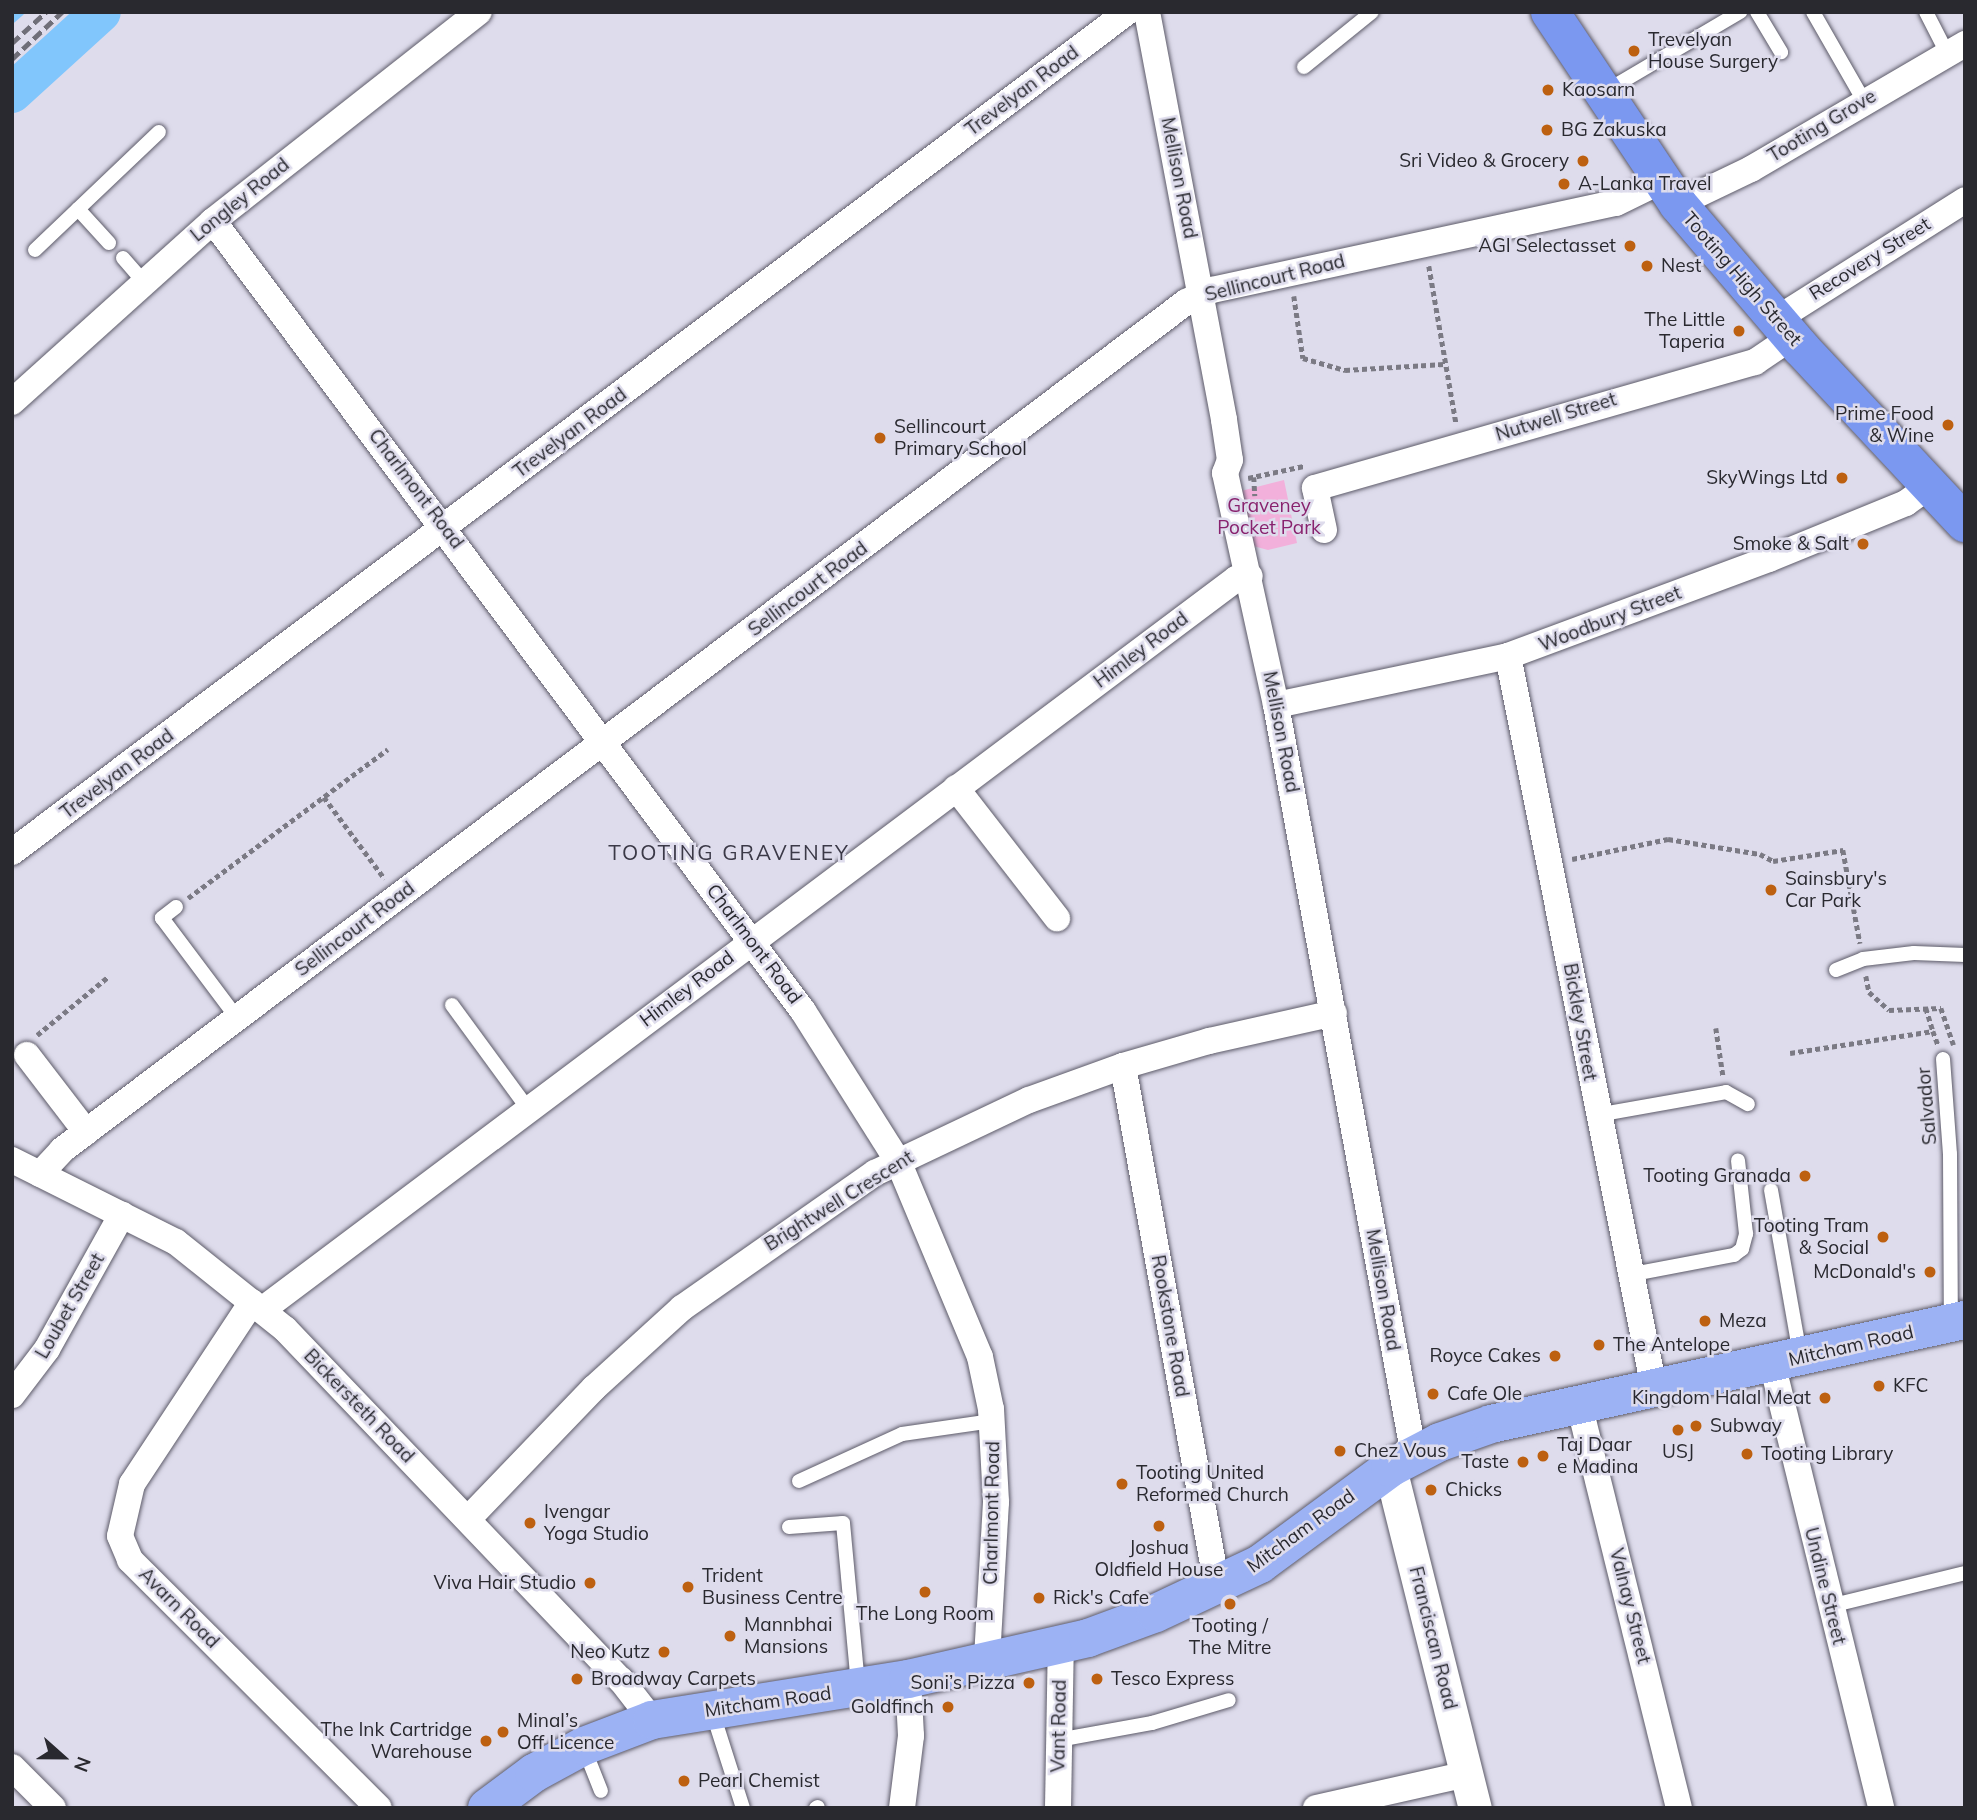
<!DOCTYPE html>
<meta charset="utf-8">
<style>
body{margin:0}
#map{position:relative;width:1977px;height:1820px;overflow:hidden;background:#dedcec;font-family:Mulish,sans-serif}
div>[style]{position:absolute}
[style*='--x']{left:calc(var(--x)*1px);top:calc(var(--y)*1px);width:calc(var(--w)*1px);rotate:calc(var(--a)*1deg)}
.green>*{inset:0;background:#f2b0db}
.stream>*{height:7px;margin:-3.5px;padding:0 3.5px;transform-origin:3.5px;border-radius:3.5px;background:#81c6fc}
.river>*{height:40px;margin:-20px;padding:0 20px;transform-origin:20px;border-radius:20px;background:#81c6fc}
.path>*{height:4.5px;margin-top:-2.25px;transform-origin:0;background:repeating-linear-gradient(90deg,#7b7a84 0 5px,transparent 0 8.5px)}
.roads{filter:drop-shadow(0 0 2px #5d5b69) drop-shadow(0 0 2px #5d5b69)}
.service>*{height:14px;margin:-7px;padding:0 7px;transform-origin:7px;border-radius:7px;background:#fff}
.minor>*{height:26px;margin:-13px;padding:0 13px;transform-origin:13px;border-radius:13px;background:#fff}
.tertiary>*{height:33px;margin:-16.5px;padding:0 16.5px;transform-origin:16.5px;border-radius:16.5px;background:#fff}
.primary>*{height:38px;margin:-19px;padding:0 19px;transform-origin:19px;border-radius:19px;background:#9cb2f4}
.trunk>*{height:38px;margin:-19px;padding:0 19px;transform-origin:19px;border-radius:19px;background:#7b98f0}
.rail>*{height:5px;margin-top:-2.5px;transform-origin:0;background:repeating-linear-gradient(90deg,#6f6e78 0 10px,transparent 0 15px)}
.dots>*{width:19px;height:19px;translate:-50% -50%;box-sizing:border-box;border:4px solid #dedcec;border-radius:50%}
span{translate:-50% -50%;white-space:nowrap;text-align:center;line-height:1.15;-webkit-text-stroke:5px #dedcec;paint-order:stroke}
.poi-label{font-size:19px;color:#29292f}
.left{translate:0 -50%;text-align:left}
.right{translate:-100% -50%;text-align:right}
.street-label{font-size:19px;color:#29292f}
.park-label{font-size:19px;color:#88226e}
.neighbourhood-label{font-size:21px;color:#3b3947;letter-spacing:2px}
.frame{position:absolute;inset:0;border:14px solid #29292f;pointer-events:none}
.north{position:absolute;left:28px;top:1722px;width:70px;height:70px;-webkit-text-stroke:5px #dedcec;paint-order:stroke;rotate:111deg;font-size:19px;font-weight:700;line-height:28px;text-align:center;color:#29292f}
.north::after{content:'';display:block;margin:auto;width:24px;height:32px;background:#29292f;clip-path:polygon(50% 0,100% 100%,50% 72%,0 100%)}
</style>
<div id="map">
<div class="green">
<div style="clip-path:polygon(1284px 480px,1297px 543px,1268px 550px,1253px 546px,1241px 491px)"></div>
</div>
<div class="stream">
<div style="--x:12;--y:19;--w:11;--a:-41"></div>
</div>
<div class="river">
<div style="--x:12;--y:93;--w:120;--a:-42.3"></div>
</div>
<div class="path">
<div style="--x:1429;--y:266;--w:159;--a:80.2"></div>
<div style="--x:1294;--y:296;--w:63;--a:81.7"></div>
<div style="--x:1303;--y:358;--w:44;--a:15.9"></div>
<div style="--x:1345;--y:370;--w:99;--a:-3.5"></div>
<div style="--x:1254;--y:477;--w:19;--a:87"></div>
<div style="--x:1248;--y:478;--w:57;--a:-12.1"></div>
<div style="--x:324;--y:797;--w:102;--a:53.4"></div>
<div style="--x:1572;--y:859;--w:98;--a:-11.8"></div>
<div style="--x:1668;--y:839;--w:93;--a:9.3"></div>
<div style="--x:1760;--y:854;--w:15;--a:28"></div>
<div style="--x:1773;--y:861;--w:71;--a:-8.9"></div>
<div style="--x:1843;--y:850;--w:95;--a:79.6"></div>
<div style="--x:188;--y:898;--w:249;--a:-36.7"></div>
<div style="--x:1866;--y:976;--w:16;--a:79"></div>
<div style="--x:1869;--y:992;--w:27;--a:42"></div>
<div style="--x:1889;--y:1010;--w:52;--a:-2.2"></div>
<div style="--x:1941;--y:1008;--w:39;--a:71"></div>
<div style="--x:1926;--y:1008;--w:24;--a:73"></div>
<div style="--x:1716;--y:1028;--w:48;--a:81.5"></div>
<div style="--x:37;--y:1035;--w:93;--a:-39.3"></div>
<div style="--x:1790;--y:1053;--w:145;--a:-8.7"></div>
<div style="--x:1933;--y:1031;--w:15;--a:70"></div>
</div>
<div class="roads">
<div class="service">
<div style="--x:1757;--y:12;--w:47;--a:59"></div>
<div style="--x:1813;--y:12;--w:103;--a:60.2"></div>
<div style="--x:1926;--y:12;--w:46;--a:62.9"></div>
<div style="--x:1304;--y:67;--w:87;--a:-39"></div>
<div style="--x:1606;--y:91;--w:156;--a:-30.5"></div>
<div style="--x:78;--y:209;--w:46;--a:47.6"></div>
<div style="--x:35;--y:250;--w:171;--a:-43.6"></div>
<div style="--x:123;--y:258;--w:30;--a:49"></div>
<div style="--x:176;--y:907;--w:18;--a:142"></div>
<div style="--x:162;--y:918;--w:125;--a:53.1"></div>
<div style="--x:1836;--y:970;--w:29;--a:-22"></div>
<div style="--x:1863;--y:959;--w:51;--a:-6.7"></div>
<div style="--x:1914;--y:953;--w:51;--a:2.2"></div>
<div style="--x:452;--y:1005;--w:129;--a:53.8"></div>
<div style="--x:1943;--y:1059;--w:95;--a:85.8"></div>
<div style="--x:1950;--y:1154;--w:168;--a:89.7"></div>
<div style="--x:1597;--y:1115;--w:131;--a:-10.1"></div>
<div style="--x:1726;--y:1092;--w:25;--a:29"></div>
<div style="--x:1771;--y:1190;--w:167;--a:80"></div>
<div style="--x:1628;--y:1275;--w:108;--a:-10.7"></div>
<div style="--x:1734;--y:1255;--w:10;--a:-37"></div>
<div style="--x:1742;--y:1249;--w:16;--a:-75"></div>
<div style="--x:1746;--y:1234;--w:74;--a:-96.2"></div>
<div style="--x:799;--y:1481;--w:113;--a:-24.5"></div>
<div style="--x:902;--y:1434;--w:91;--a:-8.2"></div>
<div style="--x:789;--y:1527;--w:54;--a:-4.2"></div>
<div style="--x:843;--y:1523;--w:162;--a:84.7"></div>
<div style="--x:1830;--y:1606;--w:139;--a:-13.7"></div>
<div style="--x:712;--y:1711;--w:102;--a:72.3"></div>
<div style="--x:1058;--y:1740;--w:96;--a:-10.3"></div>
<div style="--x:1152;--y:1723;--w:80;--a:-16.6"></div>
<div style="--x:584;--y:1748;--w:46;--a:68.4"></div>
<div style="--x:816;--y:1808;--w:2;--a:-27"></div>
</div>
<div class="minor">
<div style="--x:1147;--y:12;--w:415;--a:79.3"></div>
<div style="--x:1224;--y:420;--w:40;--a:81.5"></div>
<div style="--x:1230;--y:460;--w:14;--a:111"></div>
<div style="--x:1225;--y:473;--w:238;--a:77.6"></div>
<div style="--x:1276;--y:705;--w:764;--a:79.59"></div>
<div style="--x:1678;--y:204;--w:81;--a:-25.6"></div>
<div style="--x:1751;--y:169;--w:248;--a:-30.3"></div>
<div style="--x:213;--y:221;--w:986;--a:53.25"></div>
<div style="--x:803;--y:1011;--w:178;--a:57.7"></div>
<div style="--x:898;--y:1161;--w:212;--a:67.3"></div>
<div style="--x:980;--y:1357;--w:53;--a:78.1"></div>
<div style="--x:991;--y:1409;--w:93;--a:86.9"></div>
<div style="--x:996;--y:1502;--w:158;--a:93.3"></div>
<div style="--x:1777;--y:319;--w:222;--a:-32.3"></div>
<div style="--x:12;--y:402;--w:270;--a:-42"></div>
<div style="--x:213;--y:221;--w:338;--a:-38.2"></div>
<div style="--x:1324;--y:530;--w:43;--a:-102.1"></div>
<div style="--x:1315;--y:488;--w:458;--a:-16"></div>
<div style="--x:1755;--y:362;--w:45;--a:-34"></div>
<div style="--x:1508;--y:656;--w:746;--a:78.72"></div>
<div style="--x:1276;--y:705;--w:237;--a:-11.9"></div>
<div style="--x:1508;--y:656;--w:278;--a:-20.4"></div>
<div style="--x:1769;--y:559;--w:148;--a:-22.2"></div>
<div style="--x:1906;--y:503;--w:27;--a:-36"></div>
<div style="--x:956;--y:788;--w:165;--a:52.2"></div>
<div style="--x:12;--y:852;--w:1396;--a:-36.99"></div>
<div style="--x:27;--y:1055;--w:97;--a:52.5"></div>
<div style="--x:1123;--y:1066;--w:528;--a:79.75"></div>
<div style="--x:12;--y:1160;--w:183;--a:26.6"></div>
<div style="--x:176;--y:1242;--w:139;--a:38.6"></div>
<div style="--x:285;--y:1329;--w:486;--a:46.3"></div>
<div style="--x:621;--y:1680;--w:51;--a:52.2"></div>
<div style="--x:40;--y:1174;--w:33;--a:-47"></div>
<div style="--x:62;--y:1150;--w:1408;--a:-37.03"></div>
<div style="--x:1186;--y:302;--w:29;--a:-25"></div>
<div style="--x:1212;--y:290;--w:413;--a:-12.2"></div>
<div style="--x:1616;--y:203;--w:50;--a:-26.1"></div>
<div style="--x:252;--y:1302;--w:218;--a:123.4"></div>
<div style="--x:132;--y:1484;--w:53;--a:103"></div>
<div style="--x:120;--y:1536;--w:26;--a:67"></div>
<div style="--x:130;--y:1560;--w:351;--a:44.9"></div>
<div style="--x:262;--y:1310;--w:1218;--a:-36.89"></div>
<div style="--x:1236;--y:579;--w:14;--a:-12"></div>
<div style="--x:1772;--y:1363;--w:458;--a:76.2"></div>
<div style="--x:12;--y:1395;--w:58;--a:-52.7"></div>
<div style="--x:47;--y:1349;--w:154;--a:-60.9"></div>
<div style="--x:1579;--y:1404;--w:416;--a:76.1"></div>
<div style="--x:468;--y:1519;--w:182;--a:-46.1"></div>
<div style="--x:594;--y:1388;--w:119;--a:-42.3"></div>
<div style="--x:682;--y:1308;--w:236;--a:-35"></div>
<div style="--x:875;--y:1173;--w:170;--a:-25.4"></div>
<div style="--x:1029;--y:1100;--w:100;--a:-19.9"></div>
<div style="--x:1123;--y:1066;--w:90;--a:-16.2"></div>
<div style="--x:1209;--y:1041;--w:128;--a:-12.6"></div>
<div style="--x:12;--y:1767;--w:58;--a:45"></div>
<div style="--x:902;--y:1808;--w:73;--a:-82.9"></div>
<div style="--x:911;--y:1736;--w:57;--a:-93"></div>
<div style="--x:1058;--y:1808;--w:164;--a:-89"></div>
<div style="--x:1316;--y:1808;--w:155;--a:-12.7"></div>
</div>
<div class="tertiary">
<div style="--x:1390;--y:1468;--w:350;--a:76"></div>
</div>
<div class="primary">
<div style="--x:487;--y:1808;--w:59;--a:-36.7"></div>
<div style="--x:534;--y:1773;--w:57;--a:-28.4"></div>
<div style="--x:584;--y:1746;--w:73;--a:-20.9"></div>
<div style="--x:652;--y:1720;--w:259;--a:-9.1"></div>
<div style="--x:908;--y:1679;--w:185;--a:-12.8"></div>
<div style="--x:1088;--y:1638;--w:72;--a:-20.2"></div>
<div style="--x:1156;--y:1613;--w:115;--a:-25.2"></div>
<div style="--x:1260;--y:1564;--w:162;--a:-36.4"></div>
<div style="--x:1390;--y:1468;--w:56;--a:-27.5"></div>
<div style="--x:1440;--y:1442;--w:54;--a:-19.4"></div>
<div style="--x:1491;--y:1424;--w:485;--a:-12.4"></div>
</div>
<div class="trunk">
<div style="--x:1550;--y:12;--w:231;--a:56.3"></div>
<div style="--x:1678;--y:204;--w:189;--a:49.5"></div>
<div style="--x:1801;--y:348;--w:240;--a:46.9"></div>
</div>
</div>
<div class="rail">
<div style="--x:12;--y:43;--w:46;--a:-42.4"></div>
<div style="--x:12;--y:59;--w:69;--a:-43.2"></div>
</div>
<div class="dots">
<div style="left:1634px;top:51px;background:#bd6010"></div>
<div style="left:1548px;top:90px;background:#bd6010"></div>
<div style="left:1547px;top:130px;background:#bd6010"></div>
<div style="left:1583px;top:161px;background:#bd6010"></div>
<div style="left:1564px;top:184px;background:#bd6010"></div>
<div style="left:1630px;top:246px;background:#bd6010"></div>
<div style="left:1647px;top:266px;background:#bd6010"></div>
<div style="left:1739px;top:331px;background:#bd6010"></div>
<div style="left:1948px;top:425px;background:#bd6010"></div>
<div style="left:880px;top:438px;background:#bd6010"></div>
<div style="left:1842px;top:478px;background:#bd6010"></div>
<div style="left:1863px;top:544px;background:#bd6010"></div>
<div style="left:1771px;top:890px;background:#bd6010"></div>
<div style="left:1805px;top:1176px;background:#bd6010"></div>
<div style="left:1883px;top:1237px;background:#bd6010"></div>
<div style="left:1930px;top:1272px;background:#bd6010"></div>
<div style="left:1705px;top:1321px;background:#bd6010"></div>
<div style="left:1599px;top:1345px;background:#bd6010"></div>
<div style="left:1555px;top:1356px;background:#bd6010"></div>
<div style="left:1879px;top:1386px;background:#bd6010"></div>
<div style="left:1433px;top:1394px;background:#bd6010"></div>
<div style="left:1825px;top:1398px;background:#bd6010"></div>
<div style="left:1696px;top:1426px;background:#bd6010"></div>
<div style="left:1678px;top:1430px;background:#bd6010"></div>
<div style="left:1340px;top:1451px;background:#bd6010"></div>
<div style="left:1747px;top:1454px;background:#bd6010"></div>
<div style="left:1543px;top:1456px;background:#bd6010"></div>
<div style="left:1523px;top:1462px;background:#bd6010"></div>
<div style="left:1122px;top:1484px;background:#bd6010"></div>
<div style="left:1431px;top:1490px;background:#bd6010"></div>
<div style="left:530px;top:1523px;background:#bd6010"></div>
<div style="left:1159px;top:1526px;background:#bd6010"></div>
<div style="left:590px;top:1583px;background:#bd6010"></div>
<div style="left:688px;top:1587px;background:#bd6010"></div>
<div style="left:925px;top:1592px;background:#bd6010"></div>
<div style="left:1039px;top:1598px;background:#bd6010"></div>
<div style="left:1230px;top:1604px;background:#bd6010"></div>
<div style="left:730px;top:1636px;background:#bd6010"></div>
<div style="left:664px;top:1652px;background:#bd6010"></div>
<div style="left:577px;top:1679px;background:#bd6010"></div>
<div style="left:1097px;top:1679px;background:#bd6010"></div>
<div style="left:1029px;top:1683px;background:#bd6010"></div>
<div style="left:948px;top:1707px;background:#bd6010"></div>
<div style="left:503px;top:1732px;background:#bd6010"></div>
<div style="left:486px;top:1741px;background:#bd6010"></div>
<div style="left:684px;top:1781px;background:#bd6010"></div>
</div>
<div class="poi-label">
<span class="left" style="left:1648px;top:51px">Trevelyan<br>House Surgery</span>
<span class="left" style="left:1562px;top:90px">Kaosarn</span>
<span class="left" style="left:1561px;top:130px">BG Zakuska</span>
<span class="right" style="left:1569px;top:161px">Sri Video &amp; Grocery</span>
<span class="left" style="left:1578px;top:184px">A-Lanka Travel</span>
<span class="right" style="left:1616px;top:246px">AGI Selectasset</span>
<span class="left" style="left:1661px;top:266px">Nest</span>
<span class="right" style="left:1725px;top:331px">The Little<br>Taperia</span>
<span class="right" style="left:1934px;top:425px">Prime Food<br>&amp; Wine</span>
<span class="left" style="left:894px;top:438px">Sellincourt<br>Primary School</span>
<span class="right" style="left:1828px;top:478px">SkyWings Ltd</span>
<span class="right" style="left:1849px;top:544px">Smoke &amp; Salt</span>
<span class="left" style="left:1785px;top:890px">Sainsbury's<br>Car Park</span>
<span class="right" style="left:1791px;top:1176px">Tooting Granada</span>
<span class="right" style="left:1869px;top:1237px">Tooting Tram<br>&amp; Social</span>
<span class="right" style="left:1916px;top:1272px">McDonald's</span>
<span class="left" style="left:1719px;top:1321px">Meza</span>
<span class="left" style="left:1613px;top:1345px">The Antelope</span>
<span class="right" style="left:1541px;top:1356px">Royce Cakes</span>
<span class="left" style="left:1893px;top:1386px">KFC</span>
<span class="left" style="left:1447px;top:1394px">Cafe Ole</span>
<span class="right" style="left:1811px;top:1398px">Kingdom Halal Meat</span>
<span class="left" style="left:1710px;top:1426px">Subway</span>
<span class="left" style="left:1557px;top:1456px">Taj Daar<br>e Madina</span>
<span class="left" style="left:1354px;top:1451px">Chez Vous</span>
<span style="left:1678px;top:1452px">USJ</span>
<span class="left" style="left:1761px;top:1454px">Tooting Library</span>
<span class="right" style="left:1509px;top:1462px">Taste</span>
<span class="left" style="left:1136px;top:1484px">Tooting United<br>Reformed Church</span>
<span class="left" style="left:1445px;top:1490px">Chicks</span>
<span class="left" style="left:544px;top:1523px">Ivengar<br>Yoga Studio</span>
<span style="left:1159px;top:1559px">Joshua<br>Oldfield House</span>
<span class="left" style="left:702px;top:1587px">Trident<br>Business Centre</span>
<span class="right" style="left:576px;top:1583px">Viva Hair Studio</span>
<span class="left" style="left:1053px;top:1598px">Rick's Cafe</span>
<span style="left:925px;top:1614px">The Long Room</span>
<span class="left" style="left:744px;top:1636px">Mannbhai<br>Mansions</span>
<span style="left:1230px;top:1637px">Tooting /<br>The Mitre</span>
<span class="right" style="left:650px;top:1652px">Neo Kutz</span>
<span class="left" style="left:591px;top:1679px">Broadway Carpets</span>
<span class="left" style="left:1111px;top:1679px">Tesco Express</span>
<span class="right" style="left:1015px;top:1683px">Soni’s Pizza</span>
<span class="right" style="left:934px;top:1707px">Goldfinch</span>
<span class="left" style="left:517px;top:1732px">Minal’s<br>Off Licence</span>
<span class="right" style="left:472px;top:1741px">The Ink Cartridge<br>Warehouse</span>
<span class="left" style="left:698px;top:1781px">Pearl Chemist</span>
</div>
<div class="street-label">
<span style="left:1022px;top:91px;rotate:-37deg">Trevelyan Road</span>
<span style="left:1822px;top:126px;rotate:-31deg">Tooting Grove</span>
<span style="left:1179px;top:178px;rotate:79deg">Mellison Road</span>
<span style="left:240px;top:200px;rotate:-39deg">Longley Road</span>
<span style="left:1870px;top:259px;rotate:-32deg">Recovery Street</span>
<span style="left:1275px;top:278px;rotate:-14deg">Sellincourt Road</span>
<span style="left:1742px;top:279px;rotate:49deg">Tooting High Street</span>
<span style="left:1556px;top:417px;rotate:-17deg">Nutwell Street</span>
<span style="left:570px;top:433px;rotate:-37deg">Trevelyan Road</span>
<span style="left:416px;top:489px;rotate:53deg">Charlmont Road</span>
<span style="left:808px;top:589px;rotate:-37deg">Sellincourt Road</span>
<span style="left:1610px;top:619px;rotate:-21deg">Woodbury Street</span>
<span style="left:1141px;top:650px;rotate:-37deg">Himley Road</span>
<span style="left:1281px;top:732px;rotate:79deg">Mellison Road</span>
<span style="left:117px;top:774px;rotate:-37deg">Trevelyan Road</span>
<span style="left:355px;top:929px;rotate:-37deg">Sellincourt Road</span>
<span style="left:754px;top:944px;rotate:53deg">Charlmont Road</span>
<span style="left:687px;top:989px;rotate:-37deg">Himley Road</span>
<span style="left:1580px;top:1022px;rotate:80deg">Bickley Street</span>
<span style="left:1927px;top:1106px;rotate:-95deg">Salvador</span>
<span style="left:839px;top:1201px;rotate:-32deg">Brightwell Crescent</span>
<span style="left:1383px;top:1290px;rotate:80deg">Mellison Road</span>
<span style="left:70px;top:1306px;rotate:-60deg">Loubet Street</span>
<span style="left:1170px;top:1326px;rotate:80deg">Rookstone Road</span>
<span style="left:1851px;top:1346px;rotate:-13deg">Mitcham Road</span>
<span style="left:359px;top:1406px;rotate:46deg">Bickersteth Road</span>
<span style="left:992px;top:1513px;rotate:-89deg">Charlmont Road</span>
<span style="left:1301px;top:1531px;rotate:-36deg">Mitcham Road</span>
<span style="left:1825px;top:1586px;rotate:76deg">Undine Street</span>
<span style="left:1630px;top:1606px;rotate:76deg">Valnay Street</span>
<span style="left:179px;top:1608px;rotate:45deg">Avarn Road</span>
<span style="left:1433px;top:1638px;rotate:76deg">Franciscan Road</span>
<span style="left:768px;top:1702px;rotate:-8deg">Mitcham Road</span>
<span style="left:1059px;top:1726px;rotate:-89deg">Vant Road</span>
</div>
<div class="park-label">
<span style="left:1269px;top:517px">Graveney<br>Pocket Park</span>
</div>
<div class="neighbourhood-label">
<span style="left:729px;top:852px">TOOTING GRAVENEY</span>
</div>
<div class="frame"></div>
<div class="north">N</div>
</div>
